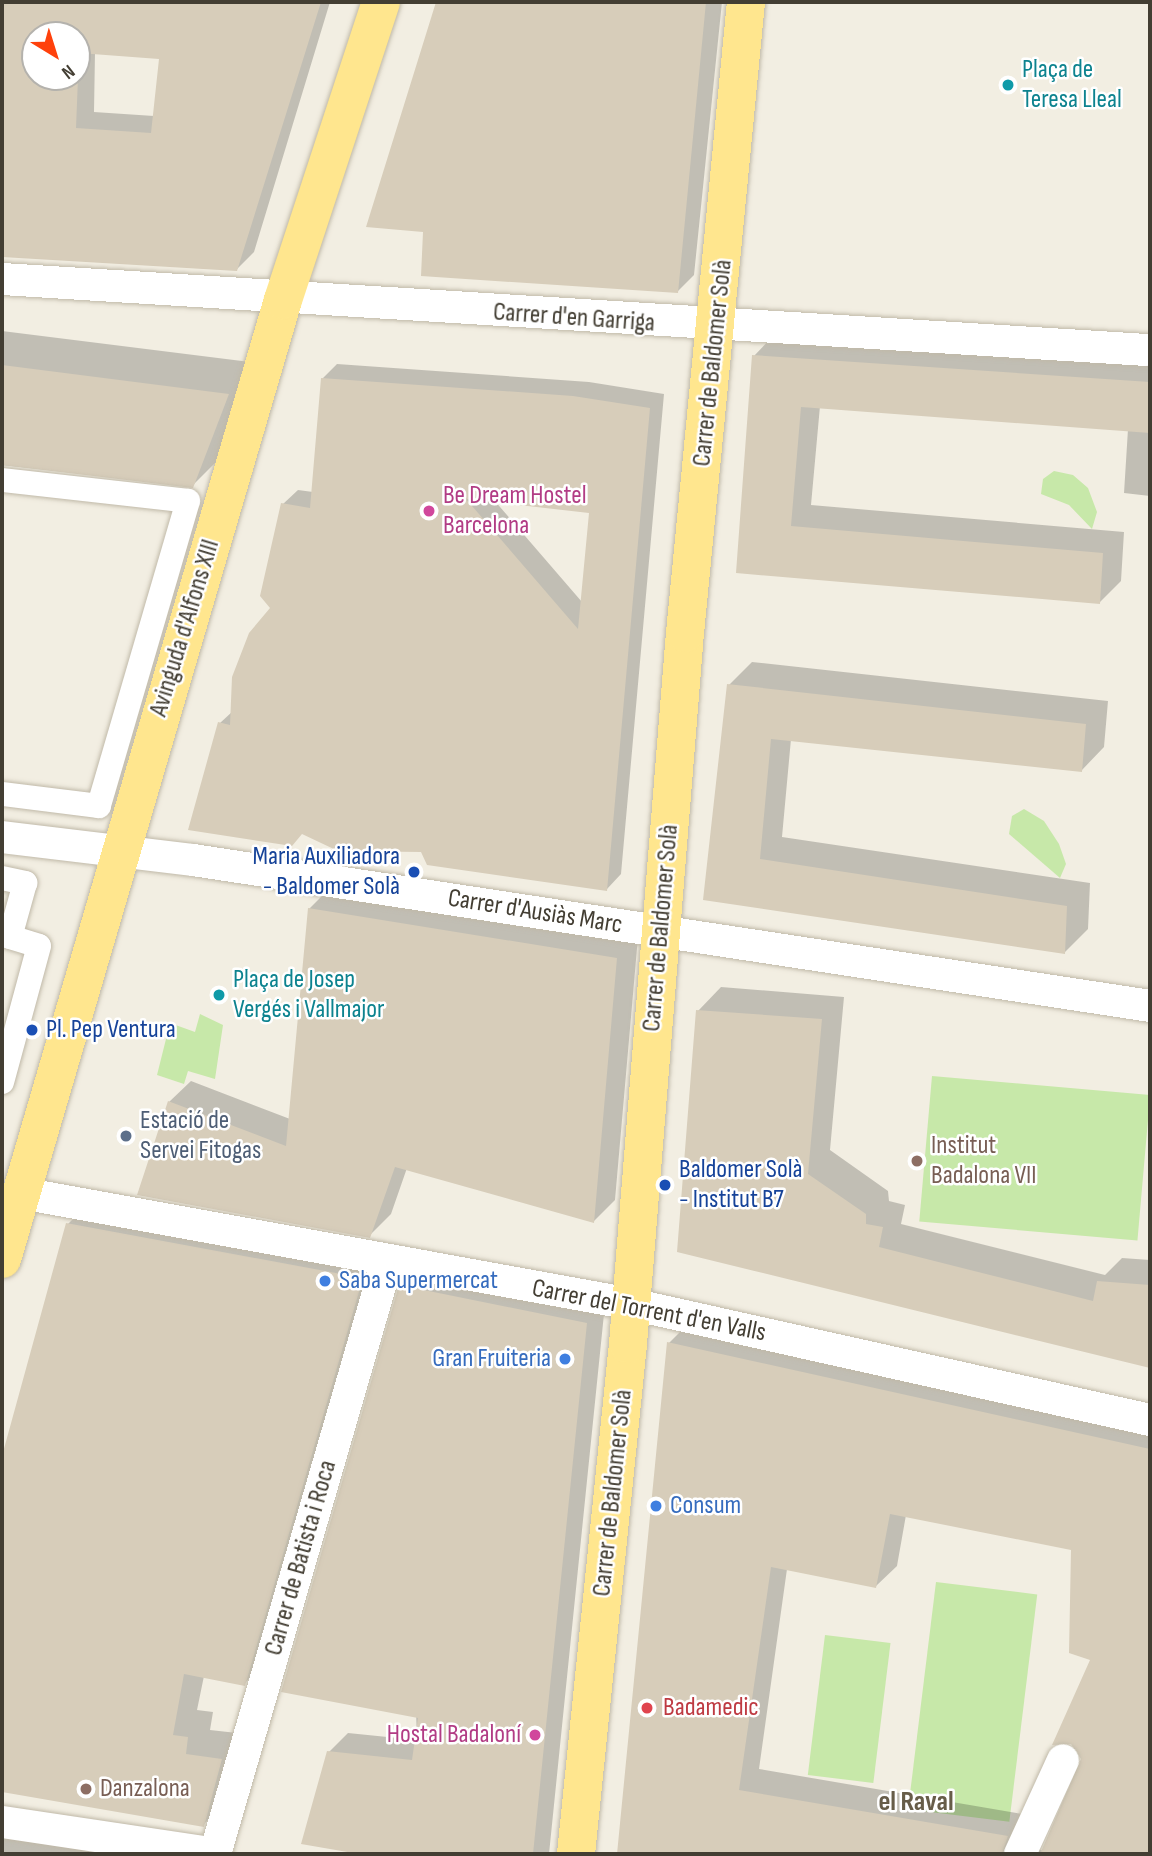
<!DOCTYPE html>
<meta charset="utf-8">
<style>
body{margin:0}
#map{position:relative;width:1152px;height:1856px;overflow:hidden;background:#f2eee2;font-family:"Sofia Sans Condensed",sans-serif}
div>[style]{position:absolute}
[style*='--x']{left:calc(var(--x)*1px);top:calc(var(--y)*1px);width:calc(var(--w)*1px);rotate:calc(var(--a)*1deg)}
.green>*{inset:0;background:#c7e8a9;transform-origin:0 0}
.shadow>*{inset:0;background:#0003}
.building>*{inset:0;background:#d7cdba}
.roads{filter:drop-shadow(0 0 2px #c0b9a8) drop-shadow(0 0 2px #c0b9a8)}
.pedestrian>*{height:24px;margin:-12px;padding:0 12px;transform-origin:12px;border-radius:12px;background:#fff}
.minor>*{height:32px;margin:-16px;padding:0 16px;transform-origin:16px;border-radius:16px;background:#fff}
.primary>*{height:38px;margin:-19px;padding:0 19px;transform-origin:19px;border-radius:19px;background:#ffe68e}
.dots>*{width:19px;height:19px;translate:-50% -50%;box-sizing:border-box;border:4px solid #fff;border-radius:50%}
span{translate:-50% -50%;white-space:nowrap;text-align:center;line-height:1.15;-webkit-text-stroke:5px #fff;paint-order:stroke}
.culture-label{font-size:26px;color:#0d838f}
.left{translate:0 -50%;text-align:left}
.street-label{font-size:26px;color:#433e33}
.hotel-label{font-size:26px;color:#b23c85}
.right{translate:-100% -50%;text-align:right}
.transit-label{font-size:26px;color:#164399}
.service-label{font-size:26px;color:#4e5e75}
.education-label{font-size:26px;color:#785e54}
.shop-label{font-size:26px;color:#366cbe}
.health-label{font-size:26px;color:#be3a42}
.neighbourhood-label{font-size:28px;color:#675d49;font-weight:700}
.frame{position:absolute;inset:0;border:4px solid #433e33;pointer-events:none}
.north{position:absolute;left:21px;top:21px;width:70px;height:70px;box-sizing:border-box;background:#fff;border:2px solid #b4b2ad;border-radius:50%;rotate:142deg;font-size:19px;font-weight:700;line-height:28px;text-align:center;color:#433e33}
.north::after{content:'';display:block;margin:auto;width:24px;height:32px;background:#ff410c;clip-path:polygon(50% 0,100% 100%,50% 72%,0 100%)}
</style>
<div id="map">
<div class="green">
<div style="clip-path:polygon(1054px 471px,1073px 475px,1088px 488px,1097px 512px,1092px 529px,1069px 505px,1041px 494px,1043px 479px)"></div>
<div style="clip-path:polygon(1024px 809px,1044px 821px,1059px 844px,1066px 864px,1060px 878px,1009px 834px,1012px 816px)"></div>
<div style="clip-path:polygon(200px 1014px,223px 1025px,215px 1079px,188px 1071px,184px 1084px,157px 1075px,170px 1023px,195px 1032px)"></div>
<div style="left:932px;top:1076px;width:219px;height:146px;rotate:5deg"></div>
<div style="left:936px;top:1582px;width:102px;height:229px;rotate:7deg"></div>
<div style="left:825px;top:1635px;width:66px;height:141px;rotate:7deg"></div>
</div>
<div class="shadow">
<div style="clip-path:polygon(evenodd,2px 2px,330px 2px,254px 252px,237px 269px,2px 255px,2px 2px,35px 35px,77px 35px,77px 77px,35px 77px,35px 35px,2px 2px,95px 53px,161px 57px,154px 116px,94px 112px,95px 53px)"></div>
<div style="clip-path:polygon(437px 2px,722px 2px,694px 275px,677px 292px,425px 231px,369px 225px)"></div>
<div style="clip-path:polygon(2px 331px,259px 363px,223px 455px,192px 486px,2px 465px)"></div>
<div style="clip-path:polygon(775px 334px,1150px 358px,1150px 496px,1124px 493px,1128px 429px,820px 406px,811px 505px,1124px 532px,1121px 581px,1100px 602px,738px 571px,754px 356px)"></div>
<div style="clip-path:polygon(evenodd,337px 364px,589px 382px,664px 394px,621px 874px,607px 889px,422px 850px,220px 723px,233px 711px,272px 608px,283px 504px,298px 490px,313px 492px,322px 379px,337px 364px,494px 500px,591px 511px,582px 602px,494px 500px)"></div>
<div style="clip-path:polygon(752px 662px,1108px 701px,1104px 747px,1081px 771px,791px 739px,782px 837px,1090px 883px,1088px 929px,1065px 952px,705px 899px,729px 685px)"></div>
<div style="clip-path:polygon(331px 887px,638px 937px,615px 1200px,594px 1221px,407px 1168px,391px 1214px,369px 1236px,169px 1102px,191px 1081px,290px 1119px,309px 909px)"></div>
<div style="clip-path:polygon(721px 987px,844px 997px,830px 1150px,888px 1191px,889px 1201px,905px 1205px,901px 1224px,1105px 1275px,1122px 1258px,1150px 1260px,1150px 1366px,679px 1251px,698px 1011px)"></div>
<div style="clip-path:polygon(93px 1199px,387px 1253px,269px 1658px,244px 1684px,204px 1676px,197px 1710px,213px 1712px,210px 1730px,246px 1734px,228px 1800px,203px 1825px,2px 1790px,2px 1461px,68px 1224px)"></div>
<div style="clip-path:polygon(420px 1267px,605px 1304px,549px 1854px,369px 1854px,304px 1843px,329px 1752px,348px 1733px,417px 1740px,401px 1286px)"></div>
<div style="clip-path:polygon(evenodd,690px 1322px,1150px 1424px,1150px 1854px,618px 1854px,669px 1343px,690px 1322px,906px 1515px,1072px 1548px,1092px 1659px,1083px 1759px,1043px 1851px,1025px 1843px,1028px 1815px,759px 1769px,787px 1569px,876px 1586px,897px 1566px,906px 1515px)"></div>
<div style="clip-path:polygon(2px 1815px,201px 1854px,2px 1854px)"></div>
</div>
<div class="building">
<div style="clip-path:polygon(evenodd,2px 2px,321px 2px,237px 271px,2px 257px,2px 2px,35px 35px,77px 35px,77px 77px,35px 77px,35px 35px,2px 2px,79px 53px,159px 59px,151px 133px,76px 128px,79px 53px)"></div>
<div style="clip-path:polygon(436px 2px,706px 2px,678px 293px,421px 276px,423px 232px,366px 227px)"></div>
<div style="clip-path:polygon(752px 355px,1150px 382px,1150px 433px,801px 407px,791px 526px,1103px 553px,1100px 604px,736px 573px)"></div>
<div style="clip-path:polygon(2px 365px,229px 394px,193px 488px,2px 465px)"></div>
<div style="clip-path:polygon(evenodd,321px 378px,573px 396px,650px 408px,607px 891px,427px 865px,421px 852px,338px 851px,302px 834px,292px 846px,188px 830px,218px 722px,230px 725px,232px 677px,249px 633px,270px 608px,260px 596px,281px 503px,310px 508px,321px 378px,466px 499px,589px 513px,578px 629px,466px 499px)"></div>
<div style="clip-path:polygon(727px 684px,1086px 724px,1082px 772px,771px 739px,760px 859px,1067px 906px,1065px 954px,703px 900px)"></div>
<div style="clip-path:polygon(308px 908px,617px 958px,594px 1223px,395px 1167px,370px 1238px,137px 1195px,168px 1101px,286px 1146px)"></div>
<div style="clip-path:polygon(696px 1010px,822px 1019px,808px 1174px,866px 1214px,866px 1224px,883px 1227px,879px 1247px,1093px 1301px,1097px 1281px,1150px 1285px,1150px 1368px,677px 1252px)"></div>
<div style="clip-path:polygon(66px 1223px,363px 1278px,245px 1686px,184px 1674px,173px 1735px,188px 1737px,186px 1754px,222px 1759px,204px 1827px,2px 1792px,2px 1456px)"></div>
<div style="clip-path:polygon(399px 1285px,587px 1323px,533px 1854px,359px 1854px,301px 1844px,327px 1751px,412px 1760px,418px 1718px,281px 1692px)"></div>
<div style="clip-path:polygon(667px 1342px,1150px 1449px,1150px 1854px,1040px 1854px,1081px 1759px,1071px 1744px,1052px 1745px,1090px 1660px,1069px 1653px,1071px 1550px,890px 1514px,876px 1588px,771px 1567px,739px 1790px,1008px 1836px,1002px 1854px,617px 1854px)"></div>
</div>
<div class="roads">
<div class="pedestrian">
<div style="--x:2;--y:480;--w:187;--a:6.4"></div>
<div style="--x:188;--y:501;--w:318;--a:106.3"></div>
<div style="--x:99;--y:806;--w:98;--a:-172.9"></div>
<div style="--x:2;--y:878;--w:24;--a:12"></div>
<div style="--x:25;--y:883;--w:56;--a:105.5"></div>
<div style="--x:10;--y:937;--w:30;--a:17"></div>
<div style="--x:39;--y:946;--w:141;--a:105.2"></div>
</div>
<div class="minor">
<div style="--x:2;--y:279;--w:1147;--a:3.55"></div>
<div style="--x:2;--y:837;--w:192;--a:6.9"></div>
<div style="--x:193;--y:860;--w:968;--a:8.67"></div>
<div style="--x:21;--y:1193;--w:620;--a:10.31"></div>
<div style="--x:631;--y:1304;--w:532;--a:12.6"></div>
<div style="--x:2;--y:1822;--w:217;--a:8.5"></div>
<div style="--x:215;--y:1854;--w:616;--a:-73.8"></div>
<div style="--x:1020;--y:1854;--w:103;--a:-65.4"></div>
</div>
<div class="primary">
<div style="--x:2;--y:1259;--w:999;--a:-73.67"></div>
<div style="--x:283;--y:300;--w:314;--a:-71.8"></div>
<div style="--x:576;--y:1854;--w:513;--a:-84.18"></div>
<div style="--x:628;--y:1344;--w:713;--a:-85.42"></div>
<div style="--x:685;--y:633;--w:634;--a:-84.48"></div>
</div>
</div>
<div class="dots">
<div style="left:1008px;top:85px;background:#0f9aa8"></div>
<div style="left:429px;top:511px;background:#d1479c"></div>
<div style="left:414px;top:872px;background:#1a4fb4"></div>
<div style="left:219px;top:995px;background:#0f9aa8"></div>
<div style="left:32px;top:1030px;background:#1a4fb4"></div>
<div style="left:126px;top:1136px;background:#5c6f8a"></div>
<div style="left:917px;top:1161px;background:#8d6e63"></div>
<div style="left:665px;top:1185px;background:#1a4fb4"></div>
<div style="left:325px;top:1281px;background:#3f7fe0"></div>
<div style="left:565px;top:1359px;background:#3f7fe0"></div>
<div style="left:656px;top:1506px;background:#3f7fe0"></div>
<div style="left:647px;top:1708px;background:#e0444e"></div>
<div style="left:535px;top:1735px;background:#d1479c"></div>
<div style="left:86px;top:1789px;background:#8d6e63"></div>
</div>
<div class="culture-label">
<span class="left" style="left:1022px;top:85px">Plaça de<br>Teresa Lleal</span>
<span class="left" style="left:233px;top:995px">Plaça de Josep<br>Vergés i Vallmajor</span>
</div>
<div class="street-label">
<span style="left:574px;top:318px;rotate:4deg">Carrer d'en Garriga</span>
<span style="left:713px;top:363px;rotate:-84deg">Carrer de Baldomer Solà</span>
<span style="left:185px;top:628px;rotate:-73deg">Avinguda d'Alfons XIII</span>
<span style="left:535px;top:912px;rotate:9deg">Carrer d'Ausiàs Marc</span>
<span style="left:661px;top:928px;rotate:-85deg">Carrer de Baldomer Solà</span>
<span style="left:649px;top:1311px;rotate:11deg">Carrer del Torrent d'en Valls</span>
<span style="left:613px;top:1493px;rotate:-84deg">Carrer de Baldomer Solà</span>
<span style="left:301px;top:1558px;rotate:-74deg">Carrer de Batista i Roca</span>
</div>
<div class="hotel-label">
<span class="left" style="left:443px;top:511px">Be Dream Hostel<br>Barcelona</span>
<span class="right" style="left:521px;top:1735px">Hostal Badaloní</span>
</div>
<div class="transit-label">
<span class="right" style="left:400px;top:872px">Maria Auxiliadora<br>- Baldomer Solà</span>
<span class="left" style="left:46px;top:1030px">Pl. Pep Ventura</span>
<span class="left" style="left:679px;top:1185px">Baldomer Solà<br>- Institut B7</span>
</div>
<div class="service-label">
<span class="left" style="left:140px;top:1136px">Estació de<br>Servei Fitogas</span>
</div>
<div class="education-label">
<span class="left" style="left:931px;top:1161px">Institut<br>Badalona VII</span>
<span class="left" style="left:100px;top:1789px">Danzalona</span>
</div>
<div class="shop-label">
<span class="left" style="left:339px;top:1281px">Saba Supermercat</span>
<span class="right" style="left:551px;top:1359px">Gran Fruiteria</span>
<span class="left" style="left:670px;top:1506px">Consum</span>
</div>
<div class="health-label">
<span class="left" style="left:663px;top:1708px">Badamedic</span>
</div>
<div class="neighbourhood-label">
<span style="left:916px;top:1802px">el Raval</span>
</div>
<div class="frame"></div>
<div class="north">N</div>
</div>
